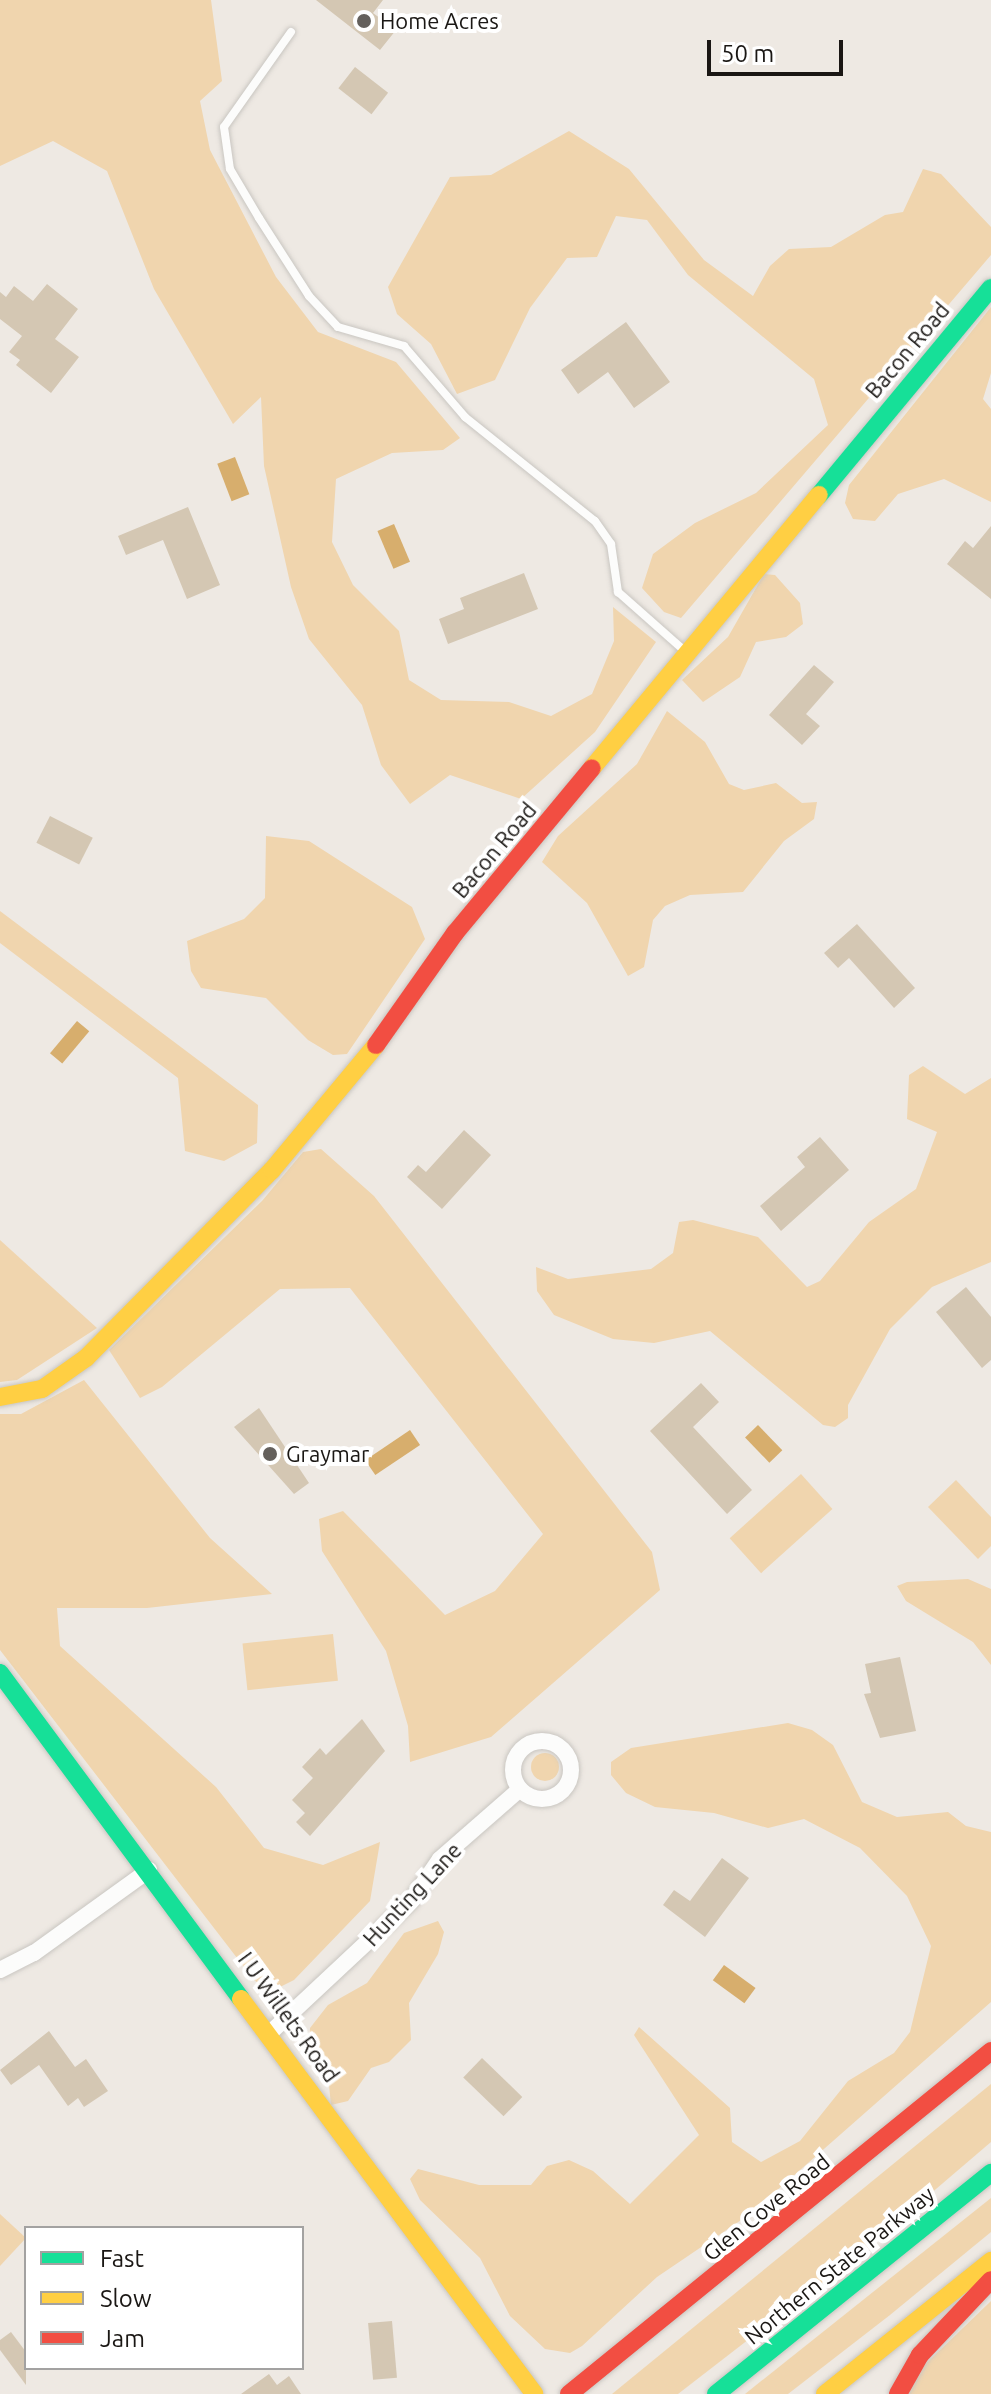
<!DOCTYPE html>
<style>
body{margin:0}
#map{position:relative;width:991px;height:2394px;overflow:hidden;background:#eee9e3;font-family:Ubuntu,sans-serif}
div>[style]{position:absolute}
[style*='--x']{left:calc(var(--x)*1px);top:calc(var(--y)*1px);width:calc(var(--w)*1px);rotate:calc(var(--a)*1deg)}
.green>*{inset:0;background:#f0d5ae;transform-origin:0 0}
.round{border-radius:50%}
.water>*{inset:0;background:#d7ae6d;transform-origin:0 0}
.building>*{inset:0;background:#d4c7b3;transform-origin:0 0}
.roads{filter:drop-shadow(0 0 2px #c9c6c1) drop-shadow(0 0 2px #c9c6c1)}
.lane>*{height:8px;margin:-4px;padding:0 4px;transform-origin:4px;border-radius:4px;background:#fcfcfb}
.street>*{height:16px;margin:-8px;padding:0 8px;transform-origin:8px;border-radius:8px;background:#fcfcfb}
.street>.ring{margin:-8px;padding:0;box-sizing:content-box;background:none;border:16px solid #fcfcfb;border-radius:50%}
.fast>*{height:18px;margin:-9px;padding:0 9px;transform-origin:9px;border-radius:9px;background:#16e098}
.slow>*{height:18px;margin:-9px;padding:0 9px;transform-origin:9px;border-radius:9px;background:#ffcf43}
.jam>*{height:18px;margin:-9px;padding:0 9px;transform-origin:9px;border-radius:9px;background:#f24e42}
.dots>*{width:22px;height:22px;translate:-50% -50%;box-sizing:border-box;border:4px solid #fff;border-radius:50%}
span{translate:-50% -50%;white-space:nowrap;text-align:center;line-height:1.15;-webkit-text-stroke:8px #fff;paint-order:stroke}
.poi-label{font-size:22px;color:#1a1714}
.left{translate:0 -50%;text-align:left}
.street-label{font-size:22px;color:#1a1714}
.legend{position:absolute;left:24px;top:2226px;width:280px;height:144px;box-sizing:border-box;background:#fff;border:2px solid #a3a2a1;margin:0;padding:10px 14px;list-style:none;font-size:24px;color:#1a1714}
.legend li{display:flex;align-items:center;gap:16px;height:40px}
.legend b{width:40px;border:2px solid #a3a2a1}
.scale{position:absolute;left:707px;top:40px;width:136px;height:36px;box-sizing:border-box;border:4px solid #1a1714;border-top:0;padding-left:10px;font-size:24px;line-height:28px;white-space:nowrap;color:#1a1714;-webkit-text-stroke:6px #fff;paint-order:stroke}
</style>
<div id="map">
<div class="green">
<div style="clip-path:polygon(0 0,211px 0,222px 81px,200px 101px,210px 150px,276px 277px,318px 332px,396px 362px,460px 438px,443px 450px,392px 453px,336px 479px,332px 542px,353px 585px,399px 631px,409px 680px,441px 700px,509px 702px,551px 716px,592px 694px,614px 641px,613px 607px,656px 642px,595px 732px,521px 799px,450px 775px,410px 804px,381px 765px,362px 705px,309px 639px,291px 587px,264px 466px,261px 397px,233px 424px,154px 289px,107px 171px,53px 141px,0 166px)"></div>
<div style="clip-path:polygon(569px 131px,629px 169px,704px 260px,753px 296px,770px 266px,789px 249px,831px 247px,885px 215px,903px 212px,923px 169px,941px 174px,991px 227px,991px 255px,681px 618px,664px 612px,642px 588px,653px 554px,695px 523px,756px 493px,828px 425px,814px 379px,688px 275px,647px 220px,616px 216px,597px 257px,567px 258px,530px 308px,495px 380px,457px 394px,431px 344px,397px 314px,388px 287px,450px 177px,491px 175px)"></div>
<div style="clip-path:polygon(991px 307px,991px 373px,983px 399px,991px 409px,991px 502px,944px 479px,898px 494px,875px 521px,853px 519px,845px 503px,849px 485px)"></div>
<div style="clip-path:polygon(764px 574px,775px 575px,800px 603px,803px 624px,786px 637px,756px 642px,740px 677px,703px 702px,682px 680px,728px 637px)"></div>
<div style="clip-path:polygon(667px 711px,705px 742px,729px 784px,744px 790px,776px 783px,802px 803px,817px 802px,814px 819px,784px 841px,743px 892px,690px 895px,665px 906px,653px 920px,644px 967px,628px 976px,587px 903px,542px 862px,558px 836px,637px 764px)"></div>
<div style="clip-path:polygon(266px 836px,309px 841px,412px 907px,425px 939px,347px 1054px,333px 1055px,308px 1040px,266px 998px,201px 988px,191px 971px,187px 941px,244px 919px,265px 898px)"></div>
<div style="clip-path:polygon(0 911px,258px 1105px,257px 1143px,224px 1161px,185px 1151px,178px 1078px,0 943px)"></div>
<div style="clip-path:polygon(923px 1066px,965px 1094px,991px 1078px,991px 1262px,932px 1287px,890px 1329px,848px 1405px,848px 1418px,835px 1427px,823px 1425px,710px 1331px,654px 1343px,613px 1339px,554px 1315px,537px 1291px,536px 1267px,568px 1279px,651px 1269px,673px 1253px,679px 1222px,693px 1220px,758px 1237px,807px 1287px,820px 1281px,869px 1222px,916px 1189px,937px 1132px,907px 1119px,909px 1075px)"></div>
<div style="clip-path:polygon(321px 1149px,374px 1196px,652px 1552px,660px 1590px,491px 1737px,410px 1762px,408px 1726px,386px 1651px,322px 1551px,319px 1519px,343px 1511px,445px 1615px,495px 1591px,543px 1534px,350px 1288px,280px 1289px,162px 1387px,140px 1398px,109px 1350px,262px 1201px,303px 1152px)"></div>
<div style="clip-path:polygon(0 1240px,97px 1328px,17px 1380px,0 1382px)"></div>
<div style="clip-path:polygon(84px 1380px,210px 1538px,272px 1594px,147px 1608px,57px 1608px,60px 1646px,216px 1787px,264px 1848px,323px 1865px,380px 1842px,370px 1901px,294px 1980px,270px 1992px,254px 1980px,0 1650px,0 1414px,21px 1414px)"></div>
<div style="left:801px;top:1474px;width:47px;height:96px;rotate:48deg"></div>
<div style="clip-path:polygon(956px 1480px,991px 1517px,991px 1546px,978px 1559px,928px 1507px)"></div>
<div style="clip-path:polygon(907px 1582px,968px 1579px,991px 1589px,991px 1665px,973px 1642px,906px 1601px,897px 1586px)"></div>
<div style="left:333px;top:1634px;width:47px;height:91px;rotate:84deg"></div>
<div style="clip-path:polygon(788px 1723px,812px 1730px,833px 1745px,862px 1802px,897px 1817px,948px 1812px,966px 1826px,991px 1832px,991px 2002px,750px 2214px,657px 2277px,582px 2346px,570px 2353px,545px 2349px,510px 2316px,480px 2258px,420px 2200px,410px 2179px,418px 2169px,479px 2185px,531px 2185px,547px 2166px,569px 2160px,593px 2171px,630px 2204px,699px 2135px,634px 2035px,639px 2027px,730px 2108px,732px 2142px,761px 2162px,800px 2141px,848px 2081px,894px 2053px,910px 2032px,931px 1946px,907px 1896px,860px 1848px,804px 1819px,768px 1828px,714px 1813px,655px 1807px,626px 1793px,611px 1775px,611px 1762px,631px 1748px)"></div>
<div class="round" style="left:531px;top:1753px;width:28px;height:28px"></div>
<div style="clip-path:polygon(438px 1921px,444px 1932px,438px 1954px,409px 2003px,411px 2040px,389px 2062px,371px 2068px,348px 2101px,331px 2105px,329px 2085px,309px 2057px,310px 2028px,328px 2005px,367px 1983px,404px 1933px)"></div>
<div style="clip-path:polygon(991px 2084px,991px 2142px,867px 2248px,678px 2394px,612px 2394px)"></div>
<div style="clip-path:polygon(991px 2198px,991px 2232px,890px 2315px,788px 2394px,745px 2394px)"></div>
<div style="clip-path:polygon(0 2214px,26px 2238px,0 2266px)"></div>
<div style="clip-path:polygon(991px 2301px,991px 2394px,908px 2394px,910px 2379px)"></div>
</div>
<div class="water">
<div style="left:235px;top:457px;width:40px;height:19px;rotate:69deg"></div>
<div style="left:394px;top:524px;width:41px;height:18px;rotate:67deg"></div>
<div style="left:77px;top:1021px;width:16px;height:42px;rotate:40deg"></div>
<div style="left:758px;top:1425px;width:35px;height:18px;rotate:46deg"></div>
<div style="left:410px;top:1430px;width:18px;height:54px;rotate:56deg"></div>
<div style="left:724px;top:1965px;width:39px;height:19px;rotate:36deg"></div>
</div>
<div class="building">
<div style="clip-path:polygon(316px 0,383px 0,373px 13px,396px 30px,380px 50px)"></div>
<div style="left:355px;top:67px;width:42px;height:27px;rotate:38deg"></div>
<div style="clip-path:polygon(47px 284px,78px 309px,55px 339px,79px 357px,51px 393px,16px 365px,20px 360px,9px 352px,22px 336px,0 319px,0 292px,6px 297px,14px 286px,33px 301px)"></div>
<div style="clip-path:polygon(626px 322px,670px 382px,634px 408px,608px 372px,578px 394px,561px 370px)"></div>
<div style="clip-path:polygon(188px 507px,220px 585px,187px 599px,163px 540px,126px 555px,118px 536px)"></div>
<div style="clip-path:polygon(991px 526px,991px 599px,947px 564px,965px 541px,973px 548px)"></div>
<div style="clip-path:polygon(524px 573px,538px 609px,448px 644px,439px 619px,464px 609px,460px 598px)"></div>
<div style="clip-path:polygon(814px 665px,834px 682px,806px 714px,820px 726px,802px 745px,769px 715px)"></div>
<div style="left:50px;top:816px;width:48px;height:30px;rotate:27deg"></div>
<div style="clip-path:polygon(857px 924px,915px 988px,894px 1008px,849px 958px,838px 968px,824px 953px)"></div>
<div style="clip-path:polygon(464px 1130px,491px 1155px,442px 1209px,407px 1177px,418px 1165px,426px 1172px)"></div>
<div style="clip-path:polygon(820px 1137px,849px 1170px,781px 1231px,760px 1206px,805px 1167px,797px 1157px)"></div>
<div style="clip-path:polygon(966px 1287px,991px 1317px,991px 1360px,982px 1368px,936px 1312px)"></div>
<div style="clip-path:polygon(701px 1383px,719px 1402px,693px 1427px,752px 1490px,727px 1514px,650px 1431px)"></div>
<div style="clip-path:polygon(259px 1408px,309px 1483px,294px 1494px,234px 1427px)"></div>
<div style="clip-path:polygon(900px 1657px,916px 1731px,880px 1738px,864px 1694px,871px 1693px,865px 1664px)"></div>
<div style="clip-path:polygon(362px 1719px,385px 1751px,310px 1836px,296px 1822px,305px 1813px,292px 1800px,313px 1778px,302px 1767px,320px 1748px,326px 1755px)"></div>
<div style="clip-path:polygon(722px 1858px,749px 1878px,705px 1937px,663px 1905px,674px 1890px,690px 1901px)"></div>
<div style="clip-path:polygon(49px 2031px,75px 2067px,86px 2059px,108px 2091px,84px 2107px,78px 2098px,68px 2106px,39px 2065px,11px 2085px,0 2070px)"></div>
<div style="left:482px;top:2058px;width:56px;height:27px;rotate:44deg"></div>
<div style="left:392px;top:2321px;width:57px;height:24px;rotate:85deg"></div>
<div style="clip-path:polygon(11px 2332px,26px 2352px,26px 2385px,0 2350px,0 2340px)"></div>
<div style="clip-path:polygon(269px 2374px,277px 2385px,289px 2376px,301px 2394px,241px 2394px)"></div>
</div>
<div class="roads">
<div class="lane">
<div style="--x:291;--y:32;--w:116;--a:125.2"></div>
<div style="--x:224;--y:127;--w:42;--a:81.9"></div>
<div style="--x:230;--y:169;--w:57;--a:59.4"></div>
<div style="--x:259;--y:218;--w:93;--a:57.3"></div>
<div style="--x:309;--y:296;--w:42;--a:46.9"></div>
<div style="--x:338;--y:327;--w:69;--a:16.1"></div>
<div style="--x:404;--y:346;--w:94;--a:49.3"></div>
<div style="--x:465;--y:417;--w:166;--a:38.7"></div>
<div style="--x:595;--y:521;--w:28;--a:55"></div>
<div style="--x:611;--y:544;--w:49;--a:81.7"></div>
<div style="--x:618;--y:592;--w:92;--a:41.5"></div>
</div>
<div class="street">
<div class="ring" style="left:513px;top:1741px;width:42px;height:42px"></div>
<div style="--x:0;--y:1970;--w:38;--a:-27"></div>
<div style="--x:34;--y:1953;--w:142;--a:-35.8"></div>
<div style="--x:271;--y:2032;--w:192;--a:-43.1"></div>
<div style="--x:411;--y:1901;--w:51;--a:-55.4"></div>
<div style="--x:440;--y:1859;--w:106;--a:-41.2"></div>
</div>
<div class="fast">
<div style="--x:819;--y:495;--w:269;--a:-50.3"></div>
<div style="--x:0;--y:1673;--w:405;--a:53.5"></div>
<div style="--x:716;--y:2394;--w:353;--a:-38.8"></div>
</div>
<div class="slow">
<div style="--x:592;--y:768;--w:355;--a:-50.3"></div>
<div style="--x:0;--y:1397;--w:43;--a:-10.8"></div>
<div style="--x:42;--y:1389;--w:54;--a:-35.2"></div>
<div style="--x:86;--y:1358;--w:264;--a:-45.3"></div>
<div style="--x:272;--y:1170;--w:163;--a:-50.2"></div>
<div style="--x:241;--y:1999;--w:492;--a:53.4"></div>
<div style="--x:825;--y:2394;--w:213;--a:-38.7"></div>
</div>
<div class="jam">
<div style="--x:376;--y:1045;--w:137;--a:-54.8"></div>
<div style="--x:455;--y:933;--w:214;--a:-50.3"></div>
<div style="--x:569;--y:2394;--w:544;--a:-39.1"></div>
<div style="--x:898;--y:2394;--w:45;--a:-60.6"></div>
<div style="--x:920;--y:2355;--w:103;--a:-46.6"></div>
</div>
</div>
<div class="dots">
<div style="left:364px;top:21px;background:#64605c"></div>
<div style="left:270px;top:1454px;background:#64605c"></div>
</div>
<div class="poi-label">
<span class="left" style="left:380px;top:21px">Home Acres</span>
<span class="left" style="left:286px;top:1454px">Graymar</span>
</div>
<div class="street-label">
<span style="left:907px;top:350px;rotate:-50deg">Bacon Road</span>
<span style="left:494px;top:850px;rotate:-50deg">Bacon Road</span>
<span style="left:412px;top:1894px;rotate:-47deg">Hunting Lane</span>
<span style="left:289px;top:2017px;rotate:54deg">I U Willets Road</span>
<span style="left:766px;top:2207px;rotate:-39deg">Glen Cove Road</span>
<span style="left:839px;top:2265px;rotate:-39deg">Northern State Parkway</span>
</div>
<ul class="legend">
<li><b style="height:10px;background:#16e098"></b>Fast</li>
<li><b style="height:10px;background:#ffcf43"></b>Slow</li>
<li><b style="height:10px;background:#f24e42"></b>Jam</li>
</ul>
<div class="scale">50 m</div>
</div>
